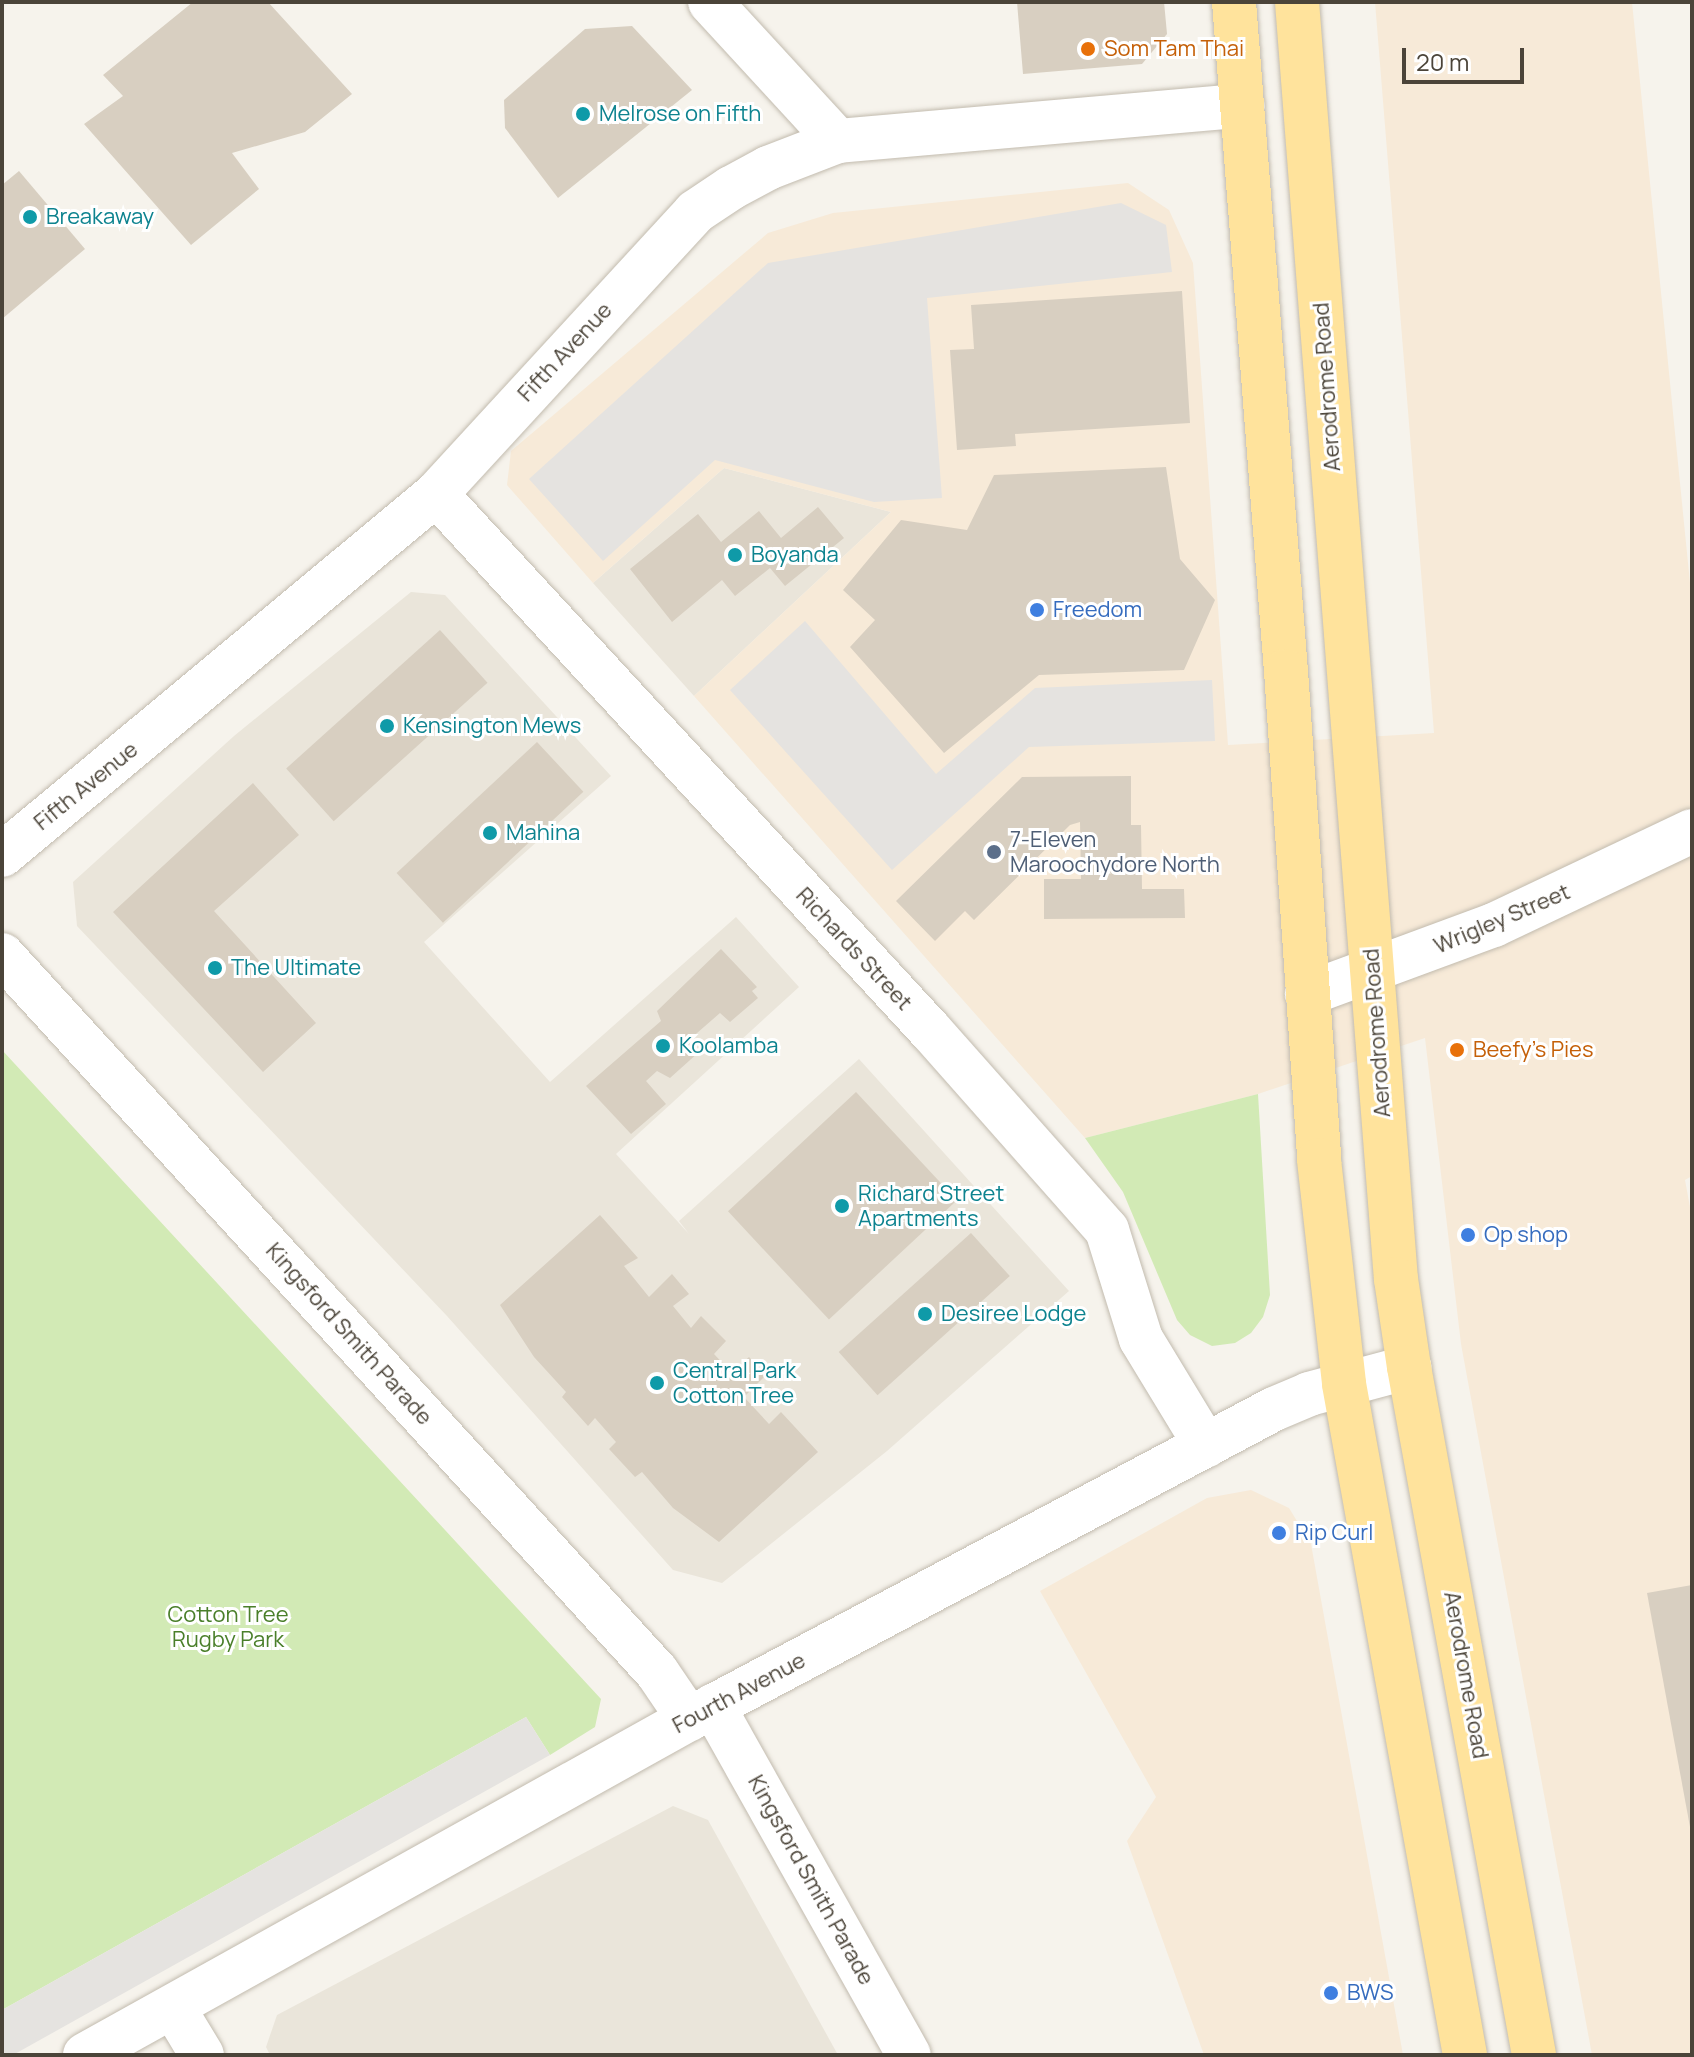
<!DOCTYPE html>
<style>
body{margin:0}
#map{position:relative;width:1694px;height:2057px;overflow:hidden;background:#f6f3ec;font-family:Manrope,sans-serif}
div>[style]{position:absolute}
[style*='--x']{left:calc(var(--x)*1px);top:calc(var(--y)*1px);width:calc(var(--w)*1px);rotate:calc(var(--a)*1deg)}
.residential>*{inset:0;background:#eae5da}
.commercial>*{inset:0;background:#f7ead8}
.green>*{inset:0;background:#d2eab5}
.parking>*{inset:0;background:#e5e3e0}
.building>*{inset:0;background:#d8cfc1;transform-origin:0 0}
.roads{filter:drop-shadow(0 0 2px #c2bbae) drop-shadow(0 0 2px #c2bbae)}
.minor>*{height:44px;margin:-22px;padding:0 22px;transform-origin:22px;border-radius:22px;background:#fff}
.major>*{height:44px;margin:-22px;padding:0 22px;transform-origin:22px;border-radius:22px;background:#ffe39c}
.dots>*{width:22px;height:22px;translate:-50% -50%;box-sizing:border-box;border:4px solid #fff;border-radius:50%}
span{translate:-50% -50%;white-space:nowrap;text-align:center;line-height:1.15;-webkit-text-stroke:6px #fff;paint-order:stroke}
.food-label{font-size:22px;color:#c56008}
.left{translate:0 -50%;text-align:left}
.culture-label{font-size:22px;color:#0d838f}
.street-label{font-size:22px;color:#4b4439}
.shop-label{font-size:22px;color:#366cbe}
.service-label{font-size:22px;color:#4e5e75}
.park-label{font-size:22px;color:#4a7f2a}
.frame{position:absolute;inset:0;border:4px solid #4b4439;pointer-events:none}
.scale{position:absolute;left:1402px;top:48px;width:122px;height:36px;box-sizing:border-box;border:4px solid #4b4439;border-top:0;padding-left:10px;font-size:24px;line-height:28px;white-space:nowrap;color:#4b4439;-webkit-text-stroke:6px #fff;paint-order:stroke}
</style>
<div id="map">
<div class="residential">
<div style="clip-path:polygon(724px 468px,891px 512px,694px 696px,593px 583px)"></div>
<div style="clip-path:polygon(411px 592px,445px 595px,611px 776px,424px 942px,550px 1082px,736px 917px,799px 987px,616px 1154px,689px 1234px,679px 1221px,859px 1059px,1069px 1291px,887px 1451px,722px 1583px,673px 1570px,447px 1316px,77px 926px,73px 882px,234px 736px)"></div>
<div style="clip-path:polygon(673px 1806px,708px 1820px,838px 2055px,270px 2055px,266px 2047px,277px 2015px)"></div>
</div>
<div class="commercial">
<div style="clip-path:polygon(1375px 2px,1632px 2px,1692px 603px,1692px 1176px,1685px 1180px,1692px 1218px,1692px 2055px,1592px 2055px,1461px 1344px,1425px 1038px,1258px 1094px,1085px 1138px,694px 696px,891px 512px,724px 468px,593px 583px,507px 485px,511px 451px,768px 233px,833px 213px,1128px 183px,1169px 210px,1193px 263px,1228px 745px,1434px 733px)"></div>
<div style="clip-path:polygon(1251px 1490px,1289px 1508px,1311px 1544px,1403px 2055px,1204px 2055px,1127px 1841px,1156px 1797px,1040px 1591px,1207px 1498px)"></div>
</div>
<div class="green">
<div style="clip-path:polygon(2px 1050px,601px 1699px,595px 1727px,550px 1755px,526px 1717px,2px 2010px)"></div>
<div style="clip-path:polygon(1258px 1094px,1270px 1295px,1263px 1317px,1251px 1333px,1235px 1343px,1212px 1346px,1190px 1335px,1177px 1320px,1123px 1192px,1085px 1138px)"></div>
</div>
<div class="parking">
<div style="clip-path:polygon(1121px 203px,1166px 225px,1172px 272px,927px 298px,942px 498px,874px 502px,715px 460px,603px 561px,529px 479px,768px 263px)"></div>
<div style="clip-path:polygon(805px 621px,936px 774px,1035px 688px,1212px 680px,1215px 741px,1029px 747px,892px 870px,730px 690px)"></div>
<div style="clip-path:polygon(526px 1717px,550px 1755px,13px 2055px,2px 2055px,2px 2010px)"></div>
</div>
<div class="building">
<div style="clip-path:polygon(193px 2px,268px 2px,352px 94px,305px 132px,232px 153px,259px 189px,191px 245px,84px 124px,123px 96px,103px 75px)"></div>
<div style="clip-path:polygon(1017px 2px,1164px 2px,1167px 34px,1142px 64px,1023px 74px)"></div>
<div style="clip-path:polygon(632px 26px,692px 90px,558px 198px,505px 128px,504px 100px,585px 29px)"></div>
<div style="clip-path:polygon(19px 171px,85px 249px,2px 319px,2px 185px)"></div>
<div style="clip-path:polygon(1182px 291px,1190px 423px,1015px 434px,1016px 446px,957px 450px,950px 350px,974px 349px,971px 305px)"></div>
<div style="clip-path:polygon(1166px 467px,1180px 559px,1215px 600px,1184px 670px,1039px 675px,944px 753px,850px 647px,875px 620px,843px 590px,901px 520px,967px 530px,994px 475px)"></div>
<div style="clip-path:polygon(818px 507px,844px 538px,785px 586px,770px 568px,735px 596px,722px 580px,672px 622px,630px 569px,698px 514px,721px 542px,759px 511px,781px 538px)"></div>
<div style="left:440px;top:630px;width:71px;height:207px;rotate:48deg"></div>
<div style="left:537px;top:742px;width:68px;height:192px;rotate:47deg"></div>
<div style="clip-path:polygon(1131px 776px,1131px 825px,1141px 825px,1142px 889px,1184px 889px,1185px 918px,1044px 919px,1044px 879px,1081px 879px,1080px 822px,1070px 825px,974px 920px,965px 911px,935px 941px,896px 901px,1022px 777px)"></div>
<div style="clip-path:polygon(253px 783px,299px 835px,214px 911px,316px 1023px,263px 1072px,113px 912px)"></div>
<div style="clip-path:polygon(721px 949px,757px 987px,752px 991px,758px 998px,730px 1022px,720px 1013px,689px 1040px,699px 1052px,670px 1078px,657px 1071px,646px 1081px,666px 1104px,631px 1134px,586px 1086px,661px 1021px,657px 1011px)"></div>
<div style="left:856px;top:1092px;width:148px;height:175px;rotate:47deg"></div>
<div style="clip-path:polygon(600px 1215px,638px 1258px,624px 1266px,649px 1297px,672px 1274px,689px 1294px,673px 1306px,691px 1328px,701px 1316px,726px 1341px,714px 1354px,732px 1373px,749px 1357px,766px 1375px,744px 1397px,769px 1424px,781px 1412px,818px 1452px,719px 1542px,673px 1508px,642px 1472px,635px 1477px,609px 1449px,616px 1442px,595px 1418px,588px 1426px,562px 1397px,566px 1392px,534px 1357px,500px 1305px)"></div>
<div style="left:971px;top:1233px;width:58px;height:178px;rotate:48deg"></div>
<div style="clip-path:polygon(1692px 1585px,1692px 1827px,1690px 1827px,1647px 1593px)"></div>
</div>
<div class="roads">
<div class="minor">
<div style="--x:710;--y:2;--w:189;--a:47.4"></div>
<div style="--x:436;--y:494;--w:729;--a:47.34"></div>
<div style="--x:930;--y:1030;--w:267;--a:48.5"></div>
<div style="--x:1107;--y:1230;--w:114;--a:72.7"></div>
<div style="--x:1141;--y:1339;--w:125;--a:58.7"></div>
<div style="--x:2;--y:855;--w:565;--a:-39.75"></div>
<div style="--x:436;--y:494;--w:383;--a:-47.4"></div>
<div style="--x:695;--y:212;--w:43;--a:-33.7"></div>
<div style="--x:731;--y:188;--w:42;--a:-28.4"></div>
<div style="--x:768;--y:168;--w:75;--a:-21.1"></div>
<div style="--x:838;--y:141;--w:406;--a:-5"></div>
<div style="--x:2;--y:955;--w:971;--a:47.59"></div>
<div style="--x:657;--y:1672;--w:57;--a:55.8"></div>
<div style="--x:1307;--y:994;--w:199;--a:-20.3"></div>
<div style="--x:1494;--y:925;--w:219;--a:-25.4"></div>
<div style="--x:713;--y:1706;--w:400;--a:60.7"></div>
<div style="--x:173;--y:2007;--w:56;--a:58.9"></div>
<div style="--x:85;--y:2055;--w:691;--a:-29.09"></div>
<div style="--x:689;--y:1719;--w:662;--a:-27.92"></div>
<div style="--x:1274;--y:1409;--w:38;--a:-23"></div>
<div style="--x:1309;--y:1394;--w:104;--a:-15.1"></div>
</div>
<div class="major">
<div style="--x:1234;--y:2;--w:671;--a:85.56"></div>
<div style="--x:1286;--y:671;--w:490;--a:86.1"></div>
<div style="--x:1319;--y:1160;--w:225;--a:83.6"></div>
<div style="--x:1344;--y:1384;--w:682;--a:79.78"></div>
<div style="--x:1297;--y:2;--w:1281;--a:85.57"></div>
<div style="--x:1396;--y:1279;--w:89;--a:81.6"></div>
<div style="--x:1409;--y:1367;--w:699;--a:79.7"></div>
</div>
</div>
<div class="dots">
<div style="left:1088px;top:49px;background:#e8710a"></div>
<div style="left:583px;top:114px;background:#0f9aa8"></div>
<div style="left:30px;top:217px;background:#0f9aa8"></div>
<div style="left:735px;top:555px;background:#0f9aa8"></div>
<div style="left:1037px;top:610px;background:#3f7fe0"></div>
<div style="left:387px;top:726px;background:#0f9aa8"></div>
<div style="left:490px;top:833px;background:#0f9aa8"></div>
<div style="left:994px;top:852px;background:#5c6f8a"></div>
<div style="left:215px;top:968px;background:#0f9aa8"></div>
<div style="left:663px;top:1046px;background:#0f9aa8"></div>
<div style="left:1457px;top:1050px;background:#e8710a"></div>
<div style="left:842px;top:1206px;background:#0f9aa8"></div>
<div style="left:1468px;top:1235px;background:#3f7fe0"></div>
<div style="left:925px;top:1314px;background:#0f9aa8"></div>
<div style="left:657px;top:1383px;background:#0f9aa8"></div>
<div style="left:1279px;top:1533px;background:#3f7fe0"></div>
<div style="left:1331px;top:1993px;background:#3f7fe0"></div>
</div>
<div class="food-label">
<span class="left" style="left:1104px;top:49px">Som Tam Thai</span>
<span class="left" style="left:1473px;top:1050px">Beefy's Pies</span>
</div>
<div class="culture-label">
<span class="left" style="left:599px;top:114px">Melrose on Fifth</span>
<span class="left" style="left:46px;top:217px">Breakaway</span>
<span class="left" style="left:751px;top:555px">Boyanda</span>
<span class="left" style="left:403px;top:726px">Kensington Mews</span>
<span class="left" style="left:506px;top:833px">Mahina</span>
<span class="left" style="left:231px;top:968px">The Ultimate</span>
<span class="left" style="left:679px;top:1046px">Koolamba</span>
<span class="left" style="left:858px;top:1206px">Richard Street<br>Apartments</span>
<span class="left" style="left:941px;top:1314px">Desiree Lodge</span>
<span class="left" style="left:673px;top:1383px">Central Park<br>Cotton Tree</span>
</div>
<div class="street-label">
<span style="left:565px;top:352px;rotate:-47deg">Fifth Avenue</span>
<span style="left:1327px;top:387px;rotate:-94deg">Aerodrome Road</span>
<span style="left:86px;top:786px;rotate:-39deg">Fifth Avenue</span>
<span style="left:1502px;top:919px;rotate:-23deg">Wrigley Street</span>
<span style="left:854px;top:949px;rotate:47deg">Richards Street</span>
<span style="left:1377px;top:1033px;rotate:-94deg">Aerodrome Road</span>
<span style="left:349px;top:1334px;rotate:48deg">Kingsford Smith Parade</span>
<span style="left:1466px;top:1675px;rotate:80deg">Aerodrome Road</span>
<span style="left:739px;top:1693px;rotate:-28deg">Fourth Avenue</span>
<span style="left:811px;top:1880px;rotate:61deg">Kingsford Smith Parade</span>
</div>
<div class="shop-label">
<span class="left" style="left:1053px;top:610px">Freedom</span>
<span class="left" style="left:1484px;top:1235px">Op shop</span>
<span class="left" style="left:1295px;top:1533px">Rip Curl</span>
<span class="left" style="left:1347px;top:1993px">BWS</span>
</div>
<div class="service-label">
<span class="left" style="left:1010px;top:852px">7-Eleven<br>Maroochydore North</span>
</div>
<div class="park-label">
<span style="left:228px;top:1627px">Cotton Tree<br>Rugby Park</span>
</div>
<div class="frame"></div>
<div class="scale">20 m</div>
</div>
